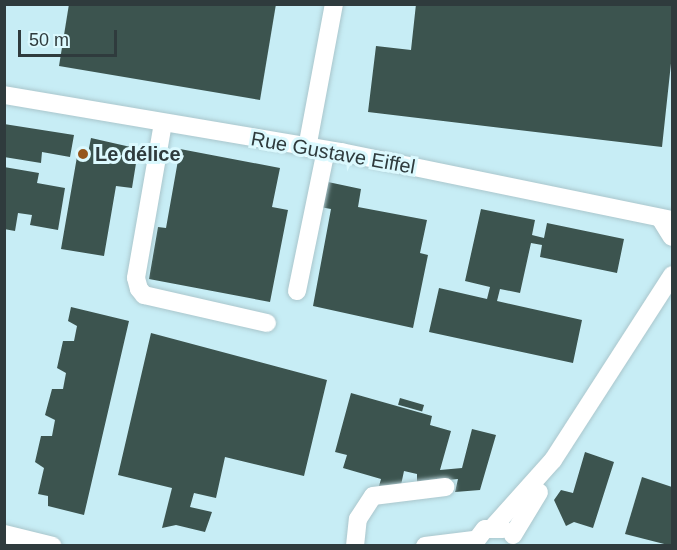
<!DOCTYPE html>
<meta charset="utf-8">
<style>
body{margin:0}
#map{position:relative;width:677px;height:550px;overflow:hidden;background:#dbf9fe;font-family:Arial,sans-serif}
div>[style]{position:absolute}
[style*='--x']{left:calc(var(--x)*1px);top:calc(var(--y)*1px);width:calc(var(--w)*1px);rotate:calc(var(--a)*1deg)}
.built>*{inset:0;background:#c7edf5;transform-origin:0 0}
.building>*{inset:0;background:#3c544f;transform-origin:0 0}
.roads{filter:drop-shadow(0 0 2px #aac6cc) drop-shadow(0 0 2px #aac6cc)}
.minor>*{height:18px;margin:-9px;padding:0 9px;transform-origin:9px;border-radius:9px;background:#fff}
.dots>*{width:16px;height:16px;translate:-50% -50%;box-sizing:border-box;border:3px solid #dbf9fe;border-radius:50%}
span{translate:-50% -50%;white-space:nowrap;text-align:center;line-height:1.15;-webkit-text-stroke:6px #dbf9fe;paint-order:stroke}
.street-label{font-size:20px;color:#2f3b3d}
.poi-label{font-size:20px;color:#2f3b3d;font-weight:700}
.left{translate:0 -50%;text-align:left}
.frame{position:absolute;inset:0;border:6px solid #2f3b3d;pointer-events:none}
.scale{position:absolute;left:18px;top:30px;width:99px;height:27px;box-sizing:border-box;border:3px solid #2f3b3d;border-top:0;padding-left:8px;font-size:18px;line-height:21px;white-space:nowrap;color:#2f3b3d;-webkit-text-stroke:4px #dbf9fe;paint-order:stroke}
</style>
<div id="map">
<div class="built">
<div style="left:5px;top:5px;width:667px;height:540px"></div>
</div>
<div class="building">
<div style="clip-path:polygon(69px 4px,276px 4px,260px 100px,59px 66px)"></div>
<div style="clip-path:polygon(416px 4px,672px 4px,672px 54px,662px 147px,368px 112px,376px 46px,411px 50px)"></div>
<div style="clip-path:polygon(4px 124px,74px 135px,70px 157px,42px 152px,41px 163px,4px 157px)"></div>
<div style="clip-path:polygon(91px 138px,135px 148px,137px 157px,132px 188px,116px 186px,104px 256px,61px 249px,78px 151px,88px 153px)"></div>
<div style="clip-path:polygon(180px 149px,280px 168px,272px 207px,288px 210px,270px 302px,149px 279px,158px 227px,166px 228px)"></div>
<div style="clip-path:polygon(4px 167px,39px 173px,37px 183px,65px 188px,58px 230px,30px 225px,32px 215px,18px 213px,15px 231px,4px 229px)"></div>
<div style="clip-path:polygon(328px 182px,361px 189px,358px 207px,427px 220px,420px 253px,428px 255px,413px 328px,313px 306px,331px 209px,320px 207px)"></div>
<div style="clip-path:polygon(481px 209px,535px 220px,532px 235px,544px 238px,547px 223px,624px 239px,617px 273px,540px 257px,542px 245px,531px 243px,520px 293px,500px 289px,497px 301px,582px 320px,573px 363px,429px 332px,439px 288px,487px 299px,490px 287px,465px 281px)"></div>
<div style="clip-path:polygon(71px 307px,129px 321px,84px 515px,48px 506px,48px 496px,38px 494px,44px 468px,35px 462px,41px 436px,52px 436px,55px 420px,45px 415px,52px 389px,63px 389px,66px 373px,57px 368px,63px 341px,74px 341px,77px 326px,68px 321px)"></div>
<div style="clip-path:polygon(151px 333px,327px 380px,304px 476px,225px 457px,216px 498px,194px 493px,190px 507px,212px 512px,205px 532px,176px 525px,162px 528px,172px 488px,118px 475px)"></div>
<div style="clip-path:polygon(351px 393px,432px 416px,430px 425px,451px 431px,440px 470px,462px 468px,472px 429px,496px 435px,480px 490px,455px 492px,458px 479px,417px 483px,417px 474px,404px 471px,401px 485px,379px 486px,381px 479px,343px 468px,347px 455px,335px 452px)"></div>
<div style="left:400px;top:398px;width:25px;height:7px;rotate:16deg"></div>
<div style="clip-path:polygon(585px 452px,614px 462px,593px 528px,574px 522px,566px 526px,554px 500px,561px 490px,573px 493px)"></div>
<div style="clip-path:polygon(642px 477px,672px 487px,672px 546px,625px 534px)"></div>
</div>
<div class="roads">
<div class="minor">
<div style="--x:4;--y:95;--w:342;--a:9.6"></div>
<div style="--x:341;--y:152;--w:338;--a:11.6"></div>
<div style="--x:163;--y:123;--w:157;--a:99.9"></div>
<div style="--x:136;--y:278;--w:11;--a:75"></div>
<div style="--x:139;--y:289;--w:8;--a:50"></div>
<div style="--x:144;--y:295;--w:126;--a:12.8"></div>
<div style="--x:307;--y:148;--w:147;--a:-79.4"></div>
<div style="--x:660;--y:218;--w:22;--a:58"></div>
<div style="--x:297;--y:291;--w:144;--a:-78.4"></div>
<div style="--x:493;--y:527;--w:90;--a:-48.2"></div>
<div style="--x:553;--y:460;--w:220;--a:-57.2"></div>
<div style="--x:4;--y:534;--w:50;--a:13.8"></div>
<div style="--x:513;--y:535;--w:50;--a:-58.8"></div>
<div style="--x:355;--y:546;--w:27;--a:-84"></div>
<div style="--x:358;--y:519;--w:27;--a:-57"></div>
<div style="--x:373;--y:496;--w:73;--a:-7.1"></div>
<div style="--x:425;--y:546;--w:49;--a:-7"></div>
<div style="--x:472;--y:546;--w:21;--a:-53"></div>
<div style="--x:485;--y:529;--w:18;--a:0"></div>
</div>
</div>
<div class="dots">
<div style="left:83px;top:154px;background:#95561d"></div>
</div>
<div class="street-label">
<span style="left:333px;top:153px;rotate:10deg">Rue Gustave Eiffel</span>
</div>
<div class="poi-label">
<span class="left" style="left:95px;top:154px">Le délice</span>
</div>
<div class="frame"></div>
<div class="scale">50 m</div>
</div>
